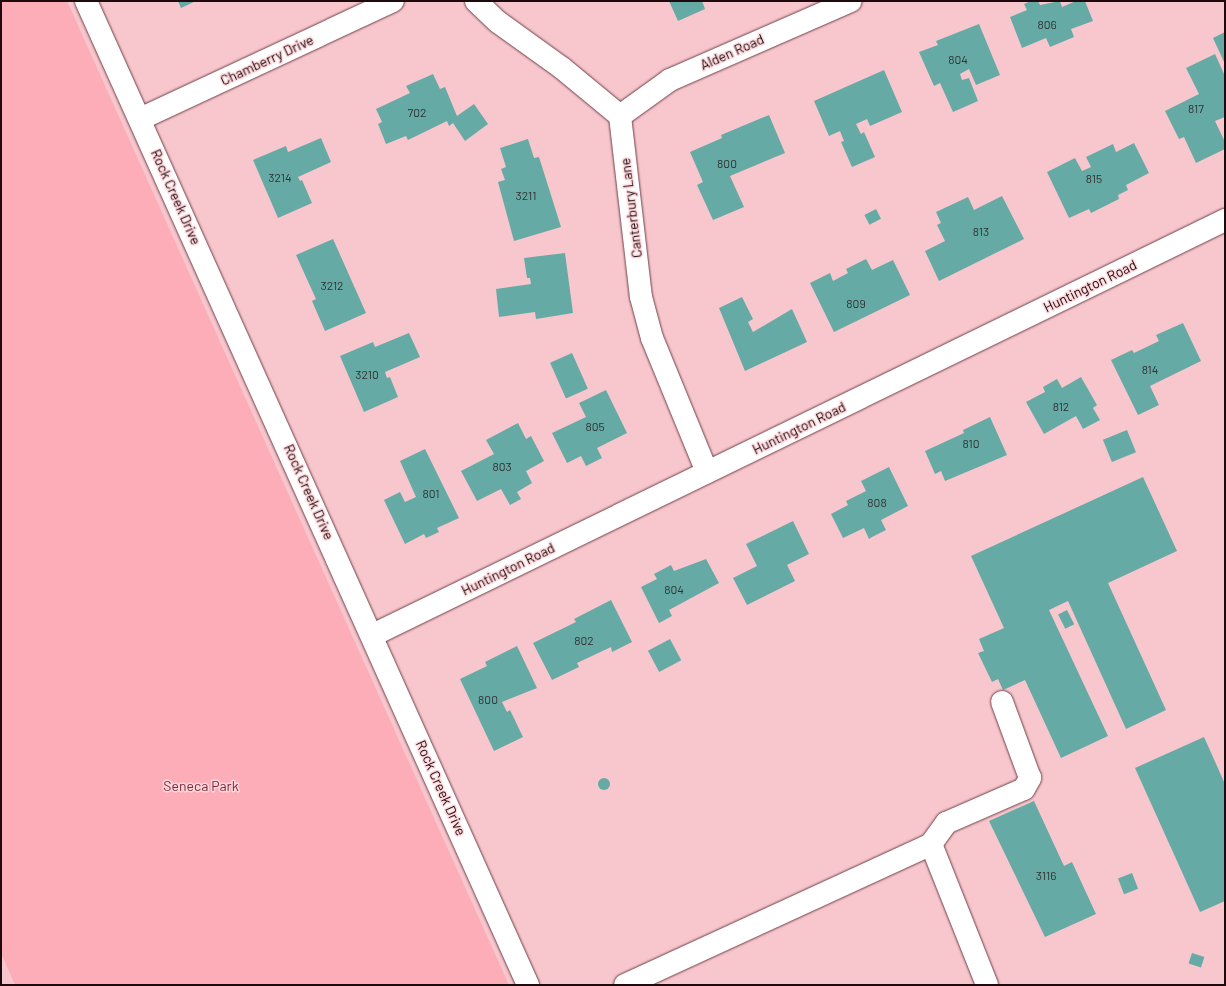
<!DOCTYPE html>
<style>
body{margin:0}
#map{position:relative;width:1226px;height:986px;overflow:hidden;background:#f7c7cd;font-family:Barlow,sans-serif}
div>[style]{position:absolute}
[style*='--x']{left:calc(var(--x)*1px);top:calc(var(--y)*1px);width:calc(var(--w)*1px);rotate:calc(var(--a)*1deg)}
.green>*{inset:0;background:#fdadb8}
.building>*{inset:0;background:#66aaa5;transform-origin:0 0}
.round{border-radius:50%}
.roads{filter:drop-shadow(0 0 1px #713f47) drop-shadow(0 0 1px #713f47)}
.minor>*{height:22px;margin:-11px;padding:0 11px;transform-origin:11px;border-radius:11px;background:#fff}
span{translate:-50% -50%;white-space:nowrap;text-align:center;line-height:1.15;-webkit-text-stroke:3px #fdd8dc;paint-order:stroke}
.number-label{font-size:12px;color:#303233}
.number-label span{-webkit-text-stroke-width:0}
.street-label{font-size:14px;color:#1e0a0d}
.park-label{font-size:14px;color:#7e2339}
.frame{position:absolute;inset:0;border:2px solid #1e0a0d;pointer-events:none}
</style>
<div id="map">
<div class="green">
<div style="clip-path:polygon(1px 1px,67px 1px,509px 985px,15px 985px,1px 953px)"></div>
</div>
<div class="building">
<div style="clip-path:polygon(178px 1px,196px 1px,181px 8px)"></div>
<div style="clip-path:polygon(669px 1px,702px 1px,705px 9px,678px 21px)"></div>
<div style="clip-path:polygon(1031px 1px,1038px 1px,1040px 5px,1060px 1px,1062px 7px,1076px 1px,1085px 1px,1093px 21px,1071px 29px,1074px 37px,1050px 47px,1046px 38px,1022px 48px,1010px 17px,1027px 10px,1024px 4px)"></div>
<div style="clip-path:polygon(979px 24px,1000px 75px,976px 85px,969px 69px,960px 74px,962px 80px,969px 78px,978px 101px,953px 112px,940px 83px,934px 86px,919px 52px,938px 45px,936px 41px)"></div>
<div style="clip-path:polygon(1225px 32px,1225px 64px,1213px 38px)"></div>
<div style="clip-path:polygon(1215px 54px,1225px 76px,1225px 117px,1215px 121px,1225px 142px,1225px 149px,1196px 163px,1184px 137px,1179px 139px,1165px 111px,1199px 94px,1186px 68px)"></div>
<div style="clip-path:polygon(884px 70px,902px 112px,870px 126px,867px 119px,856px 124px,861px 134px,864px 132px,875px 157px,852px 167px,841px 142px,844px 141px,840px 131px,829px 136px,814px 101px)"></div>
<div style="clip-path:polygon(433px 74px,440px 89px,445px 87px,457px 116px,474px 104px,488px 124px,465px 141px,453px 123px,449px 126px,447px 121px,408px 140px,406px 136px,386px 144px,378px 124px,382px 122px,376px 109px,410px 93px,406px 86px)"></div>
<div style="clip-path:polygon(769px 115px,785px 153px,730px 176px,744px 207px,713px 220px,697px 185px,703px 182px,690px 152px,722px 138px,721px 135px)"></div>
<div style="clip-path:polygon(321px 138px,331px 162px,298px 177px,300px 181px,302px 180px,312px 203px,278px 218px,253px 160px,286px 146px,288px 152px)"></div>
<div style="clip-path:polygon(528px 139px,534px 158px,539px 157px,561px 227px,514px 241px,498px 182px,505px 180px,501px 169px,506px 167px,500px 148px)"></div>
<div style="clip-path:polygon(1134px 143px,1149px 173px,1126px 185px,1128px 190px,1118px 195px,1119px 199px,1091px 213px,1089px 209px,1069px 218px,1047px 172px,1075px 158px,1082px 171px,1091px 167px,1086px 157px,1113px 144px,1116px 152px)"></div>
<div style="clip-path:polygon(1002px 196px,1024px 239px,939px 281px,925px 251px,945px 241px,937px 225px,941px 223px,936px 212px,968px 197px,974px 210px)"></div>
<div style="left:876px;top:209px;width:11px;height:13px;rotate:63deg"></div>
<div style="clip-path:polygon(333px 239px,366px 313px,325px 331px,312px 301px,316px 299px,296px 255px)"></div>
<div style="clip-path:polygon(565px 253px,573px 313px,536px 319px,535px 312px,499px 317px,496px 289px,531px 284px,530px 278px,527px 278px,524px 258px)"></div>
<div style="clip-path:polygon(866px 259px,872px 270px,893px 260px,910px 295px,834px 332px,810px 283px,830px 273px,833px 281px,848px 273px,846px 269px)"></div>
<div style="clip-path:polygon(742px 297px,753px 319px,748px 322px,753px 332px,792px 309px,807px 342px,745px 371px,719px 308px)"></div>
<div style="clip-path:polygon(1183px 323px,1201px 361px,1150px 386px,1159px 405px,1138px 415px,1111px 360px,1132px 350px,1134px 353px,1159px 341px,1156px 335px)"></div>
<div style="clip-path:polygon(409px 333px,420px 357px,385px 372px,387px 378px,390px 377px,398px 397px,364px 412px,340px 356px,373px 342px,375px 347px)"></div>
<div style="left:572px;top:353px;width:39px;height:24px;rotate:66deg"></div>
<div style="clip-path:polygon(1081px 377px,1097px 405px,1093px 408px,1100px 420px,1083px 429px,1076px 416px,1044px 434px,1026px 402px,1045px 392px,1043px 387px,1057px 379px,1062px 388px)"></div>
<div style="clip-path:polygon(606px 390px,627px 433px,597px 448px,602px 458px,586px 466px,581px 456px,567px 463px,552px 433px,586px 417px,579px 403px)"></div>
<div style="clip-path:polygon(990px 417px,1007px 455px,945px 481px,941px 471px,935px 474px,925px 451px,964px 433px,963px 430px)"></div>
<div style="clip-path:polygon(518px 423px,526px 439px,531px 436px,544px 461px,526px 471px,532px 483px,517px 492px,521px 499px,510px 505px,501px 489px,477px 501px,461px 471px,494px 454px,486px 440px)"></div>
<div style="left:1127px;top:430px;width:24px;height:26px;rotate:68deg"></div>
<div style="clip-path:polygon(425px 449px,459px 518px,437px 528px,439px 532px,426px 538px,424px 534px,405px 544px,384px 500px,400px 492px,405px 502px,416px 497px,400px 461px)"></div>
<div style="clip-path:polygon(889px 467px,908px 506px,881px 520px,886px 530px,872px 537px,869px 539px,864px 528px,843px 538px,831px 514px,848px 505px,846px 501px,866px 491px,861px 481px)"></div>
<div style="clip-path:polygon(1143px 477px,1177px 551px,1108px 583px,1166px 710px,1126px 729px,1068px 601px,1049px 610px,1108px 736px,1061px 758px,1025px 680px,1003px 690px,998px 679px,992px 682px,978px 653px,984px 651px,979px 639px,1004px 628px,971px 556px)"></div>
<div style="clip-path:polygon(793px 521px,809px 554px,787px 565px,795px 581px,747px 605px,733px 578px,757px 566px,746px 544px)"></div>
<div style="clip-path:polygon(706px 559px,719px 583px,669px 610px,672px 616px,659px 623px,641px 587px,657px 579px,654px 574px,671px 565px,674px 571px)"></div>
<div style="clip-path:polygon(611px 600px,632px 642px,612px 652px,611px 647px,577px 663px,579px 667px,552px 680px,533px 643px,576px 622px,574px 619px)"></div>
<div style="left:1067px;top:610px;width:16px;height:10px;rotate:63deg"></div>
<div style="left:670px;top:639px;width:24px;height:25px;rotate:62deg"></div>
<div style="clip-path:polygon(517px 646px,537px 688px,502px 702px,507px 712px,510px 710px,523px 737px,494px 751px,460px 679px,487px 666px,485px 662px)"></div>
<div style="clip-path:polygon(1204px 737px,1225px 784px,1225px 901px,1200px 912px,1135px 768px)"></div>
<div class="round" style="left:598px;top:778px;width:12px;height:12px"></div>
<div style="clip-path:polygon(1034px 801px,1064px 866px,1072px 862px,1096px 914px,1045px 937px,989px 821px)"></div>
<div style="left:1132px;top:873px;width:17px;height:15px;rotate:69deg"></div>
<div style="left:1192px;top:953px;width:13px;height:11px;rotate:18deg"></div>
</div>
<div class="roads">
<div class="minor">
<div style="--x:86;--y:1;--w:1079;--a:65.81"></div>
<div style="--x:476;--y:1;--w:30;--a:44"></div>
<div style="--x:498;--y:22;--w:79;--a:35.7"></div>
<div style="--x:562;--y:68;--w:75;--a:39.6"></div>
<div style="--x:620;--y:116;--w:182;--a:83.4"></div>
<div style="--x:641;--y:297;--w:42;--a:75"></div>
<div style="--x:652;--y:338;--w:145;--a:67.7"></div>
<div style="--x:620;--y:116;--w:62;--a:-35.8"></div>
<div style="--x:670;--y:80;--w:197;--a:-23.6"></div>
<div style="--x:140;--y:119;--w:279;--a:-25"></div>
<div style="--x:373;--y:635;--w:948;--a:-25.97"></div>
<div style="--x:931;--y:844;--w:26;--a:-54"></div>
<div style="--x:946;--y:823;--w:85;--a:-23.6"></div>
<div style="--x:1024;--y:789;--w:13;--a:-61"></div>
<div style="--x:1030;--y:778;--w:81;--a:-110.2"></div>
<div style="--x:625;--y:985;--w:337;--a:-24.7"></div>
<div style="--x:931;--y:844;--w:152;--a:68.3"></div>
</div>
</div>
<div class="number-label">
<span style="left:1047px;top:25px">806</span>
<span style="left:958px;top:60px">804</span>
<span style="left:1196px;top:109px">817</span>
<span style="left:417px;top:113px">702</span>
<span style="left:727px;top:164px">800</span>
<span style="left:280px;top:178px">3214</span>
<span style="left:1094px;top:179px">815</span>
<span style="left:526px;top:196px">3211</span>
<span style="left:981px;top:232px">813</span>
<span style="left:332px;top:286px">3212</span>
<span style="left:856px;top:304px">809</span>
<span style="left:1150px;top:370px">814</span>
<span style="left:367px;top:375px">3210</span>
<span style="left:1061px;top:407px">812</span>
<span style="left:595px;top:427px">805</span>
<span style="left:971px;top:444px">810</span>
<span style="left:502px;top:467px">803</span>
<span style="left:431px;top:494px">801</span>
<span style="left:877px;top:503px">808</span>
<span style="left:674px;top:590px">804</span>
<span style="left:584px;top:641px">802</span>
<span style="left:488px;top:700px">800</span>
<span style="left:1046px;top:876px">3116</span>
</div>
<div class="street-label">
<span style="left:732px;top:52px;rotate:-24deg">Alden Road</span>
<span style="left:267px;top:60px;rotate:-25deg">Chamberry Drive</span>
<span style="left:176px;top:197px;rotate:66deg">Rock Creek Drive</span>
<span style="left:631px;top:208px;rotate:-97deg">Canterbury Lane</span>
<span style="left:1090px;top:286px;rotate:-26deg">Huntington Road</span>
<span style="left:799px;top:428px;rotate:-26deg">Huntington Road</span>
<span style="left:309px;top:492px;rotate:66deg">Rock Creek Drive</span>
<span style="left:508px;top:569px;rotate:-26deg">Huntington Road</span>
<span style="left:441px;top:788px;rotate:66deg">Rock Creek Drive</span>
</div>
<div class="park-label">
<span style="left:201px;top:786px">Seneca Park</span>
</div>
<div class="frame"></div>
</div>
